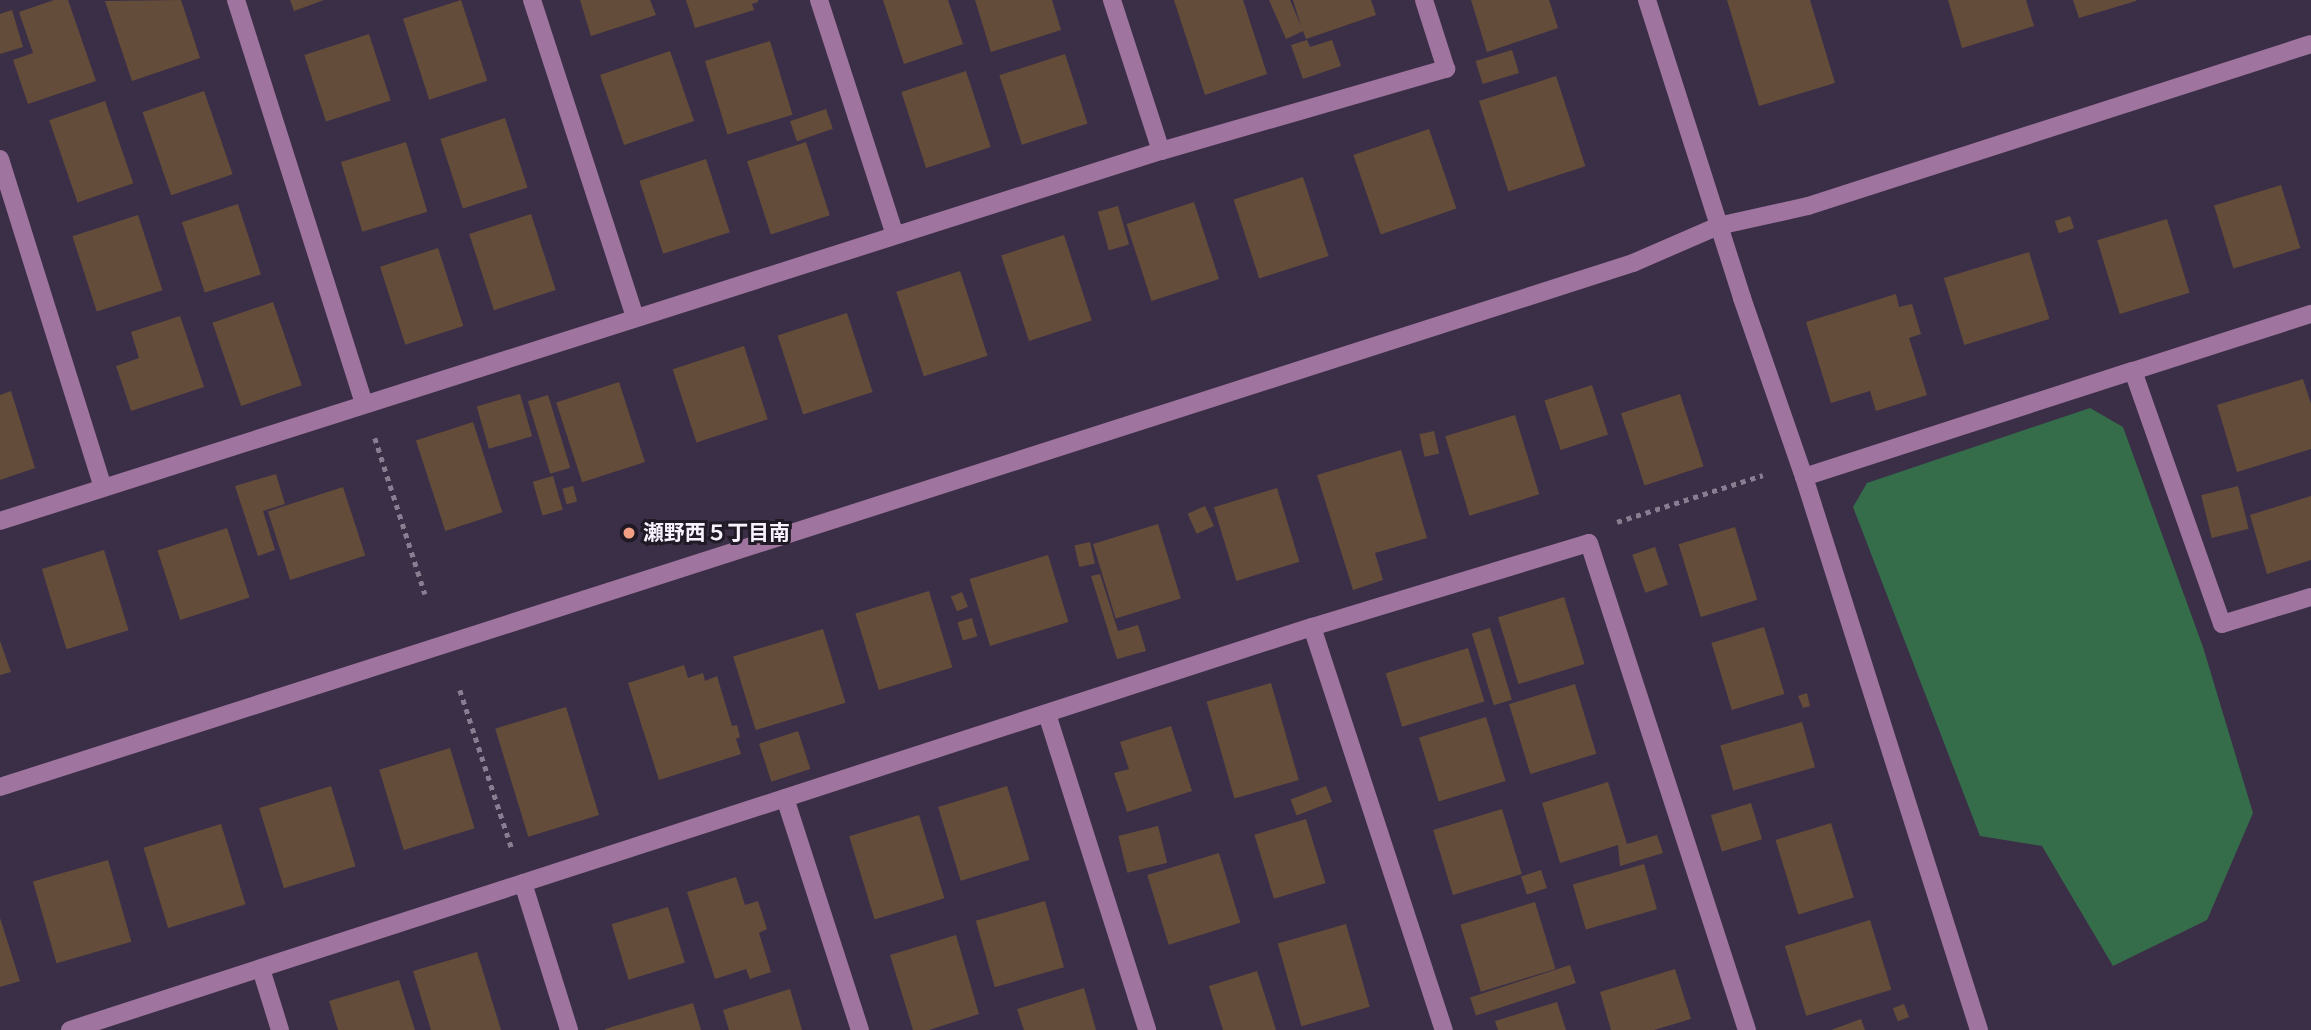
<!DOCTYPE html>
<meta charset="utf-8">
<style>
body{margin:0}
#map{position:relative;width:2311px;height:1030px;overflow:hidden;background:#3b2f47;font-family:Montserrat,"Noto Sans JP",sans-serif}
div>[style]{position:absolute}
[style*='--x']{left:calc(var(--x)*1px);top:calc(var(--y)*1px);width:calc(var(--w)*1px);rotate:calc(var(--a)*1deg)}
.green>*{inset:0;background:#356c4a}
.building>*{inset:0;background:#644c3a;transform-origin:0 0}
.path>*{height:4.5px;margin-top:-2.25px;transform-origin:0;background:repeating-linear-gradient(90deg,#887e91 0 5px,transparent 0 10px)}
.minor>*{height:18px;margin:-9px;padding:0 9px;transform-origin:9px;border-radius:9px;background:#9f749f}
.dots>*{width:19px;height:19px;translate:-50% -50%;box-sizing:border-box;border:4px solid #1f1a25;border-radius:50%}
span{translate:-50% -50%;white-space:nowrap;text-align:center;line-height:1.15;-webkit-text-stroke:6px #1f1a25;paint-order:stroke}
.poi-label{font-size:21px;color:#f8f2fe;font-weight:700}
.left{translate:0 -50%;text-align:left}
</style>
<div id="map">
<div class="green">
<div style="clip-path:polygon(2090px 408px,2123px 427px,2203px 647px,2253px 813px,2207px 920px,2113px 966px,2042px 846px,1980px 836px,1853px 507px,1867px 483px)"></div>
</div>
<div class="building">
<div style="clip-path:polygon(54px 0,68px 0,96px 81px,28px 104px,13px 60px,33px 53px,19px 12px)"></div>
<div style="clip-path:polygon(181px 0,200px 58px,132px 81px,105px 1px)"></div>
<div style="clip-path:polygon(290px 0,324px 0,294px 11px)"></div>
<div style="left:461px;top:0;width:85px;height:61px;rotate:72deg"></div>
<div style="clip-path:polygon(580px 0,650px 0,656px 15px,591px 36px)"></div>
<div style="clip-path:polygon(686px 0,758px 0,758px 2px,752px 4px,754px 10px,695px 28px)"></div>
<div style="clip-path:polygon(883px 0,948px 0,963px 44px,904px 64px)"></div>
<div style="clip-path:polygon(975px 0,1052px 0,1061px 30px,991px 52px)"></div>
<div style="clip-path:polygon(1174px 0,1243px 0,1267px 74px,1205px 95px)"></div>
<div style="clip-path:polygon(1269px 0,1290px 0,1301px 26px,1293px 0,1371px 0,1376px 15px,1306px 39px,1303px 31px,1286px 39px)"></div>
<div style="clip-path:polygon(1471px 0,1549px 0,1558px 28px,1487px 52px)"></div>
<div style="clip-path:polygon(1727px 0,1810px 0,1835px 83px,1759px 106px)"></div>
<div style="clip-path:polygon(1948px 0,2026px 0,2034px 26px,1962px 48px)"></div>
<div style="clip-path:polygon(2073px 0,2136px 0,2136px 1px,2079px 18px)"></div>
<div style="clip-path:polygon(12px 10px,23px 47px,0 54px,0 14px)"></div>
<div style="left:369px;top:34px;width:70px;height:68px;rotate:72deg"></div>
<div style="clip-path:polygon(1307px 40px,1310px 47px,1332px 40px,1341px 66px,1303px 79px,1291px 45px)"></div>
<div style="left:770px;top:41px;width:77px;height:68px;rotate:73deg"></div>
<div style="left:1512px;top:50px;width:24px;height:38px;rotate:73deg"></div>
<div style="left:670px;top:51px;width:74px;height:74px;rotate:71deg"></div>
<div style="left:1065px;top:54px;width:73px;height:69px;rotate:72deg"></div>
<div style="left:966px;top:71px;width:80px;height:68px;rotate:72deg"></div>
<div style="left:1556px;top:76px;width:95px;height:81px;rotate:72deg"></div>
<div style="left:204px;top:91px;width:88px;height:65px;rotate:71deg"></div>
<div style="left:105px;top:101px;width:87px;height:59px;rotate:71deg"></div>
<div style="left:826px;top:109px;width:21px;height:38px;rotate:71deg"></div>
<div style="left:505px;top:118px;width:73px;height:68px;rotate:72deg"></div>
<div style="left:1429px;top:129px;width:84px;height:80px;rotate:71deg"></div>
<div style="left:406px;top:142px;width:73px;height:68px;rotate:73deg"></div>
<div style="left:806px;top:142px;width:77px;height:62px;rotate:72deg"></div>
<div style="left:706px;top:159px;width:77px;height:70px;rotate:72deg"></div>
<div style="left:1303px;top:177px;width:83px;height:73px;rotate:72deg"></div>
<div style="left:2281px;top:185px;width:66px;height:70px;rotate:73deg"></div>
<div style="left:1194px;top:202px;width:81px;height:71px;rotate:72deg"></div>
<div style="left:238px;top:204px;width:74px;height:59px;rotate:72deg"></div>
<div style="left:1118px;top:206px;width:40px;height:21px;rotate:74deg"></div>
<div style="left:531px;top:214px;width:80px;height:65px;rotate:72deg"></div>
<div style="left:138px;top:215px;width:79px;height:69px;rotate:72deg"></div>
<div style="left:2070px;top:216px;width:13px;height:16px;rotate:72deg"></div>
<div style="left:2167px;top:219px;width:77px;height:73px;rotate:73deg"></div>
<div style="left:1064px;top:235px;width:90px;height:66px;rotate:72deg"></div>
<div style="left:438px;top:248px;width:82px;height:61px;rotate:72deg"></div>
<div style="left:2029px;top:252px;width:70px;height:89px;rotate:73deg"></div>
<div style="left:960px;top:271px;width:89px;height:67px;rotate:72deg"></div>
<div style="clip-path:polygon(1896px 294px,1899px 307px,1912px 304px,1921px 334px,1909px 338px,1927px 395px,1876px 411px,1870px 391px,1831px 403px,1806px 322px)"></div>
<div style="left:273px;top:302px;width:88px;height:64px;rotate:71deg"></div>
<div style="left:847px;top:313px;width:83px;height:73px;rotate:72deg"></div>
<div style="clip-path:polygon(180px 316px,204px 387px,131px 411px,116px 366px,139px 358px,131px 332px)"></div>
<div style="left:744px;top:346px;width:77px;height:75px;rotate:72deg"></div>
<div style="clip-path:polygon(2303px 379px,2311px 404px,2311px 449px,2237px 472px,2217px 405px)"></div>
<div style="left:619px;top:382px;width:84px;height:66px;rotate:72deg"></div>
<div style="left:1592px;top:385px;width:52px;height:50px;rotate:72deg"></div>
<div style="clip-path:polygon(11px 391px,35px 468px,0 480px,0 395px)"></div>
<div style="left:520px;top:394px;width:44px;height:45px;rotate:74deg"></div>
<div style="left:1680px;top:394px;width:76px;height:62px;rotate:72deg"></div>
<div style="left:548px;top:395px;width:76px;height:21px;rotate:73deg"></div>
<div style="left:1515px;top:415px;width:83px;height:73px;rotate:73deg"></div>
<div style="left:473px;top:422px;width:95px;height:60px;rotate:72deg"></div>
<div style="left:1434px;top:431px;width:23px;height:15px;rotate:77deg"></div>
<div style="clip-path:polygon(1401px 450px,1427px 538px,1375px 553px,1383px 580px,1353px 590px,1317px 475px)"></div>
<div style="clip-path:polygon(276px 474px,285px 504px,263px 511px,275px 550px,258px 556px,235px 486px)"></div>
<div style="left:553px;top:476px;width:35px;height:21px;rotate:74deg"></div>
<div style="left:573px;top:486px;width:16px;height:11px;rotate:75deg"></div>
<div style="left:2238px;top:486px;width:44px;height:38px;rotate:76deg"></div>
<div style="left:343px;top:487px;width:72px;height:79px;rotate:72deg"></div>
<div style="left:1277px;top:488px;width:77px;height:66px;rotate:73deg"></div>
<div style="clip-path:polygon(2311px 496px,2311px 560px,2267px 574px,2250px 515px)"></div>
<div style="left:1205px;top:506px;width:22px;height:19px;rotate:66deg"></div>
<div style="left:1158px;top:524px;width:78px;height:68px;rotate:73deg"></div>
<div style="left:1735px;top:527px;width:76px;height:59px;rotate:73deg"></div>
<div style="left:227px;top:528px;width:73px;height:73px;rotate:72deg"></div>
<div style="left:1090px;top:542px;width:22px;height:16px;rotate:77deg"></div>
<div style="left:1655px;top:547px;width:40px;height:24px;rotate:71deg"></div>
<div style="left:104px;top:550px;width:84px;height:65px;rotate:73deg"></div>
<div style="left:1048px;top:555px;width:70px;height:82px;rotate:73deg"></div>
<div style="clip-path:polygon(1100px 574px,1118px 631px,1138px 625px,1146px 651px,1117px 659px,1091px 576px)"></div>
<div style="left:929px;top:591px;width:80px;height:77px;rotate:73deg"></div>
<div style="left:962px;top:592px;width:16px;height:12px;rotate:68deg"></div>
<div style="left:1564px;top:597px;width:70px;height:69px;rotate:73deg"></div>
<div style="left:972px;top:618px;width:19px;height:15px;rotate:74deg"></div>
<div style="left:1764px;top:627px;width:70px;height:55px;rotate:73deg"></div>
<div style="left:1490px;top:628px;width:75px;height:19px;rotate:73deg"></div>
<div style="left:823px;top:629px;width:77px;height:94px;rotate:73deg"></div>
<div style="clip-path:polygon(0 641px,11px 672px,0 675px)"></div>
<div style="left:1468px;top:648px;width:56px;height:86px;rotate:73deg"></div>
<div style="clip-path:polygon(684px 665px,688px 678px,703px 673px,705px 681px,717px 676px,732px 726px,737px 725px,740px 737px,736px 739px,741px 754px,659px 780px,628px 683px)"></div>
<div style="left:1271px;top:683px;width:101px;height:67px;rotate:74deg"></div>
<div style="left:1575px;top:684px;width:73px;height:69px;rotate:73deg"></div>
<div style="clip-path:polygon(1807px 693px,1810px 706px,1803px 708px,1798px 696px)"></div>
<div style="left:566px;top:707px;width:113px;height:74px;rotate:73deg"></div>
<div style="left:1486px;top:717px;width:67px;height:70px;rotate:73deg"></div>
<div style="left:1802px;top:722px;width:47px;height:85px;rotate:74deg"></div>
<div style="clip-path:polygon(1171px 726px,1192px 791px,1127px 812px,1114px 773px,1129px 769px,1120px 742px)"></div>
<div style="left:798px;top:731px;width:40px;height:41px;rotate:72deg"></div>
<div style="left:450px;top:748px;width:84px;height:74px;rotate:73deg"></div>
<div style="clip-path:polygon(1608px 782px,1627px 844px,1657px 835px,1663px 853px,1620px 866px,1618px 845px,1560px 863px,1542px 803px)"></div>
<div style="left:331px;top:786px;width:84px;height:75px;rotate:73deg"></div>
<div style="left:1007px;top:786px;width:77px;height:72px;rotate:73deg"></div>
<div style="left:1326px;top:786px;width:17px;height:38px;rotate:69deg"></div>
<div style="left:1751px;top:803px;width:38px;height:42px;rotate:73deg"></div>
<div style="left:1502px;top:809px;width:68px;height:72px;rotate:73deg"></div>
<div style="left:919px;top:815px;width:87px;height:73px;rotate:73deg"></div>
<div style="left:1306px;top:819px;width:67px;height:54px;rotate:73deg"></div>
<div style="left:1831px;top:823px;width:78px;height:58px;rotate:73deg"></div>
<div style="left:221px;top:824px;width:84px;height:81px;rotate:73deg"></div>
<div style="left:1158px;top:826px;width:38px;height:41px;rotate:76deg"></div>
<div style="left:1219px;top:853px;width:73px;height:75px;rotate:73deg"></div>
<div style="left:108px;top:860px;width:85px;height:78px;rotate:74deg"></div>
<div style="left:1644px;top:864px;width:47px;height:74px;rotate:74deg"></div>
<div style="left:1541px;top:870px;width:19px;height:21px;rotate:72deg"></div>
<div style="clip-path:polygon(736px 877px,745px 905px,758px 901px,767px 929px,759px 933px,771px 972px,750px 979px,746px 969px,715px 979px,687px 892px)"></div>
<div style="left:1045px;top:901px;width:69px;height:72px;rotate:74deg"></div>
<div style="left:1535px;top:902px;width:70px;height:78px;rotate:73deg"></div>
<div style="left:668px;top:907px;width:58px;height:59px;rotate:73deg"></div>
<div style="clip-path:polygon(0 918px,20px 981px,0 987px)"></div>
<div style="left:1870px;top:920px;width:73px;height:89px;rotate:73deg"></div>
<div style="left:1346px;top:924px;width:86px;height:71px;rotate:74deg"></div>
<div style="clip-path:polygon(956px 935px,979px 1014px,929px 1030px,913px 1030px,890px 955px)"></div>
<div style="clip-path:polygon(477px 952px,501px 1030px,431px 1030px,413px 971px)"></div>
<div style="left:1570px;top:965px;width:19px;height:105px;rotate:72deg"></div>
<div style="clip-path:polygon(1675px 969px,1691px 1019px,1654px 1030px,1611px 1030px,1600px 992px)"></div>
<div style="clip-path:polygon(1257px 971px,1276px 1030px,1223px 1030px,1209px 986px)"></div>
<div style="clip-path:polygon(399px 980px,415px 1030px,338px 1030px,329px 1001px)"></div>
<div style="clip-path:polygon(1084px 988px,1096px 1030px,1024px 1030px,1017px 1009px)"></div>
<div style="clip-path:polygon(790px 989px,802px 1030px,729px 1030px,723px 1010px)"></div>
<div style="clip-path:polygon(1557px 1002px,1566px 1030px,1498px 1030px,1495px 1021px)"></div>
<div style="clip-path:polygon(693px 1003px,701px 1030px,605px 1030px,605px 1029px)"></div>
<div style="left:1904px;top:1004px;width:14px;height:12px;rotate:69deg"></div>
<div style="clip-path:polygon(1861px 1019px,1865px 1030px,1831px 1030px)"></div>
</div>
<div class="path">
<div style="--x:375;--y:438;--w:164;--a:72.2"></div>
<div style="--x:1617;--y:522;--w:153;--a:-17.8"></div>
<div style="--x:460;--y:690;--w:167;--a:71.9"></div>
</div>
<div class="minor">
<div style="--x:236;--y:0;--w:424;--a:72.4"></div>
<div style="--x:532;--y:0;--w:333;--a:72"></div>
<div style="--x:819;--y:0;--w:247;--a:72.1"></div>
<div style="--x:1647;--y:0;--w:313;--a:72.3"></div>
<div style="--x:1742;--y:298;--w:189;--a:70.9"></div>
<div style="--x:1804;--y:477;--w:580;--a:72.44"></div>
<div style="--x:1161;--y:151;--w:297;--a:-16.1"></div>
<div style="--x:1446;--y:69;--w:72;--a:-107.7"></div>
<div style="--x:0;--y:159;--w:344;--a:72.6"></div>
<div style="--x:2133;--y:371;--w:187;--a:-17.8"></div>
<div style="--x:1804;--y:477;--w:346;--a:-17.9"></div>
<div style="--x:2133;--y:371;--w:268;--a:70.6"></div>
<div style="--x:2222;--y:624;--w:93;--a:-16.9"></div>
<div style="--x:0;--y:521;--w:1219;--a:-17.68"></div>
<div style="--x:1161;--y:151;--w:159;--a:-108"></div>
<div style="--x:1312;--y:627;--w:424;--a:71.9"></div>
<div style="--x:1047;--y:714;--w:331;--a:72.4"></div>
<div style="--x:0;--y:787;--w:1715;--a:-17.79"></div>
<div style="--x:1633;--y:263;--w:93;--a:-23.5"></div>
<div style="--x:1718;--y:226;--w:92;--a:-12.5"></div>
<div style="--x:1808;--y:206;--w:528;--a:-17.85"></div>
<div style="--x:785;--y:798;--w:244;--a:72.1"></div>
<div style="--x:523;--y:883;--w:154;--a:72.6"></div>
<div style="--x:261;--y:969;--w:64;--a:72.7"></div>
<div style="--x:70;--y:1030;--w:1306;--a:-17.98"></div>
<div style="--x:1312;--y:627;--w:289;--a:-16.9"></div>
<div style="--x:1589;--y:543;--w:512;--a:72.03"></div>
</div>
<div class="dots">
<div style="left:629px;top:533px;background:#f39f83"></div>
</div>
<div class="poi-label">
<span class="left" style="left:643px;top:533px">瀬野西５丁目南</span>
</div>
</div>
